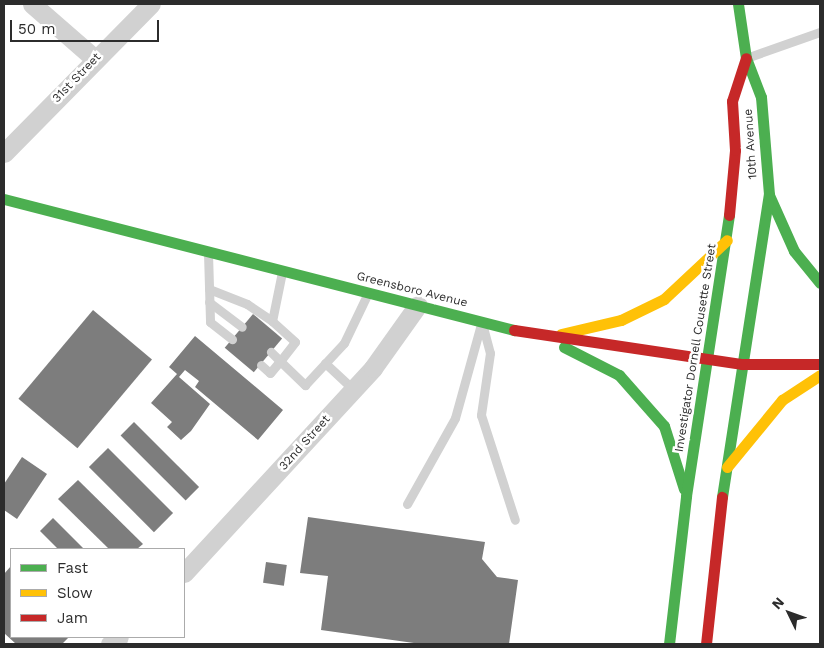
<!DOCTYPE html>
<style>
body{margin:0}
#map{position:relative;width:824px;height:648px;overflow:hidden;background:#fff;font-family:"Work Sans",sans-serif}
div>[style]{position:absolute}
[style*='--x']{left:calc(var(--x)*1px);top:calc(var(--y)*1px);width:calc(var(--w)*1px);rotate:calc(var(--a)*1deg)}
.building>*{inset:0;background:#7d7d7d;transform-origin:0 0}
.lane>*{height:9px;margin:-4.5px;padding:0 4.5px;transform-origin:4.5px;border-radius:4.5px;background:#d1d1d1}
.street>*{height:19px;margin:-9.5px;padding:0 9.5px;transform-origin:9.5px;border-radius:9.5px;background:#d1d1d1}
.fast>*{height:11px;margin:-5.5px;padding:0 5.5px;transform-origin:5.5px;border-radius:5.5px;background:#4caf50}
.slow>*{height:11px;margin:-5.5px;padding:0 5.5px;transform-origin:5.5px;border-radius:5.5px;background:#ffc107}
.jam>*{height:11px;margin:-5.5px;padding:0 5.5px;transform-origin:5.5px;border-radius:5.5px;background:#c62828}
span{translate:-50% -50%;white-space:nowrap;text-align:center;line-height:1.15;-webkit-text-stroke:5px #fff;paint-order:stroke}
.street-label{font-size:12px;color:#2c2c2c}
.frame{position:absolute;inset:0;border:5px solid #2c2c2c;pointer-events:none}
.legend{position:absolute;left:10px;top:548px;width:175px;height:90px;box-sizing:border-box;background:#fff;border:1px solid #ababab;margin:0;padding:6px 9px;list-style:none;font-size:15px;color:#2c2c2c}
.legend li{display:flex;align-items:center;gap:10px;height:25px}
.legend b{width:25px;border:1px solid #ababab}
.north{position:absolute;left:764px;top:588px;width:50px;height:50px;-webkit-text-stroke:4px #fff;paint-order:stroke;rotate:312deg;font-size:14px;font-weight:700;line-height:20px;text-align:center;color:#2c2c2c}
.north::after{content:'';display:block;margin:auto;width:18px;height:22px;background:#2c2c2c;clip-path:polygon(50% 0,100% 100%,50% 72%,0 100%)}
.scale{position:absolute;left:10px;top:20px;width:149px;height:22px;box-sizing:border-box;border:2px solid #2c2c2c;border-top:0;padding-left:6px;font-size:15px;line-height:18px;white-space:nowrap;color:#2c2c2c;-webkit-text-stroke:4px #fff;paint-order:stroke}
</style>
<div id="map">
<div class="building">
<div style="left:93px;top:310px;width:77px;height:116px;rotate:40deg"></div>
<div style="left:253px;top:314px;width:38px;height:44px;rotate:40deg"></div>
<div style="clip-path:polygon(195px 336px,283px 410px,258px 440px,195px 387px,199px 381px,185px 370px,179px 377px,210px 404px,191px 431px,181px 440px,167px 427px,172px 422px,151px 403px,177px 374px,169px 367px)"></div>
<div style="left:134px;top:422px;width:92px;height:19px;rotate:45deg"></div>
<div style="left:108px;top:448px;width:92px;height:27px;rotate:45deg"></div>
<div style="clip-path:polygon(22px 457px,47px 474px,17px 519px,4px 510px,4px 484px)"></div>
<div style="clip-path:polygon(78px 480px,143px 544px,137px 549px,109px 549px,58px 499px)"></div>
<div style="clip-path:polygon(308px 517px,485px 542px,482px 559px,497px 577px,518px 580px,509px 644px,421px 644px,321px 630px,328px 576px,300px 573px)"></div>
<div style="clip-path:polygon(53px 518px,84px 549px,58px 549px,40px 531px)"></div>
<div style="left:266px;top:562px;width:21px;height:21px;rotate:8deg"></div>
<div style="clip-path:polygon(11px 566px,11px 637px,69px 637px,62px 644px,16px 644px,4px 633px,4px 574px)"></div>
</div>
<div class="lane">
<div style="--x:749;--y:57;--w:75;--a:-19.4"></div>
<div style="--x:208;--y:253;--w:69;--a:88.3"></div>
<div style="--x:210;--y:322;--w:28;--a:38"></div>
<div style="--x:282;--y:272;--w:50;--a:101.5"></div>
<div style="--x:272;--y:321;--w:31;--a:42"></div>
<div style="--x:295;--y:342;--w:24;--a:128"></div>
<div style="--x:280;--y:361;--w:35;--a:44"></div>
<div style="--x:305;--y:385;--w:57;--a:-47.1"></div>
<div style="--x:344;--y:343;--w:53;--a:-64.4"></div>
<div style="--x:209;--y:289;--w:41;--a:21.5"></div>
<div style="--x:247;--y:304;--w:30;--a:34"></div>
<div style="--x:209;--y:302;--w:41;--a:37.1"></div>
<div style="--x:483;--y:327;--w:27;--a:75"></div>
<div style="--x:490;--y:353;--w:63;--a:98.3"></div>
<div style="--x:481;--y:415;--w:110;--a:72.1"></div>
<div style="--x:325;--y:363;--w:38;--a:43"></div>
<div style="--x:261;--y:365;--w:12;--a:42"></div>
<div style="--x:270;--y:373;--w:16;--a:-50"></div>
<div style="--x:280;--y:361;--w:13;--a:-135"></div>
<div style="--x:407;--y:504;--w:98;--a:-60.8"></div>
<div style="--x:455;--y:418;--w:98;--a:-74.5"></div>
</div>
<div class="street">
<div style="--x:32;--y:4;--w:84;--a:41.1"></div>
<div style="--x:4;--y:153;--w:209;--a:-45.4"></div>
<div style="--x:184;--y:573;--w:279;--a:-47.3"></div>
<div style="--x:373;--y:368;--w:77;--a:-54.5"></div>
<div style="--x:110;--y:644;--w:11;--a:-38"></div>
</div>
<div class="fast">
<div style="--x:738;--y:4;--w:55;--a:81.6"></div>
<div style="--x:746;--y:58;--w:42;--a:69"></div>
<div style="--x:761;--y:97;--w:98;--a:85.3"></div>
<div style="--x:769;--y:195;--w:61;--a:65.9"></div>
<div style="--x:794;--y:251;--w:41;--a:50.9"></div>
<div style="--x:4;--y:199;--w:527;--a:14.41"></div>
<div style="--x:564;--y:347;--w:62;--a:27"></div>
<div style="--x:619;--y:375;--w:68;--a:48.6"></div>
<div style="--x:664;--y:426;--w:66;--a:72.4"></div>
<div style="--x:722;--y:497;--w:306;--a:-81.2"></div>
<div style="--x:669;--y:644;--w:149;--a:-83.4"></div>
<div style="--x:686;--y:496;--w:284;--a:-81.3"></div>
</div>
<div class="slow">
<div style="--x:561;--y:334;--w:62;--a:-13.1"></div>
<div style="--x:621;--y:320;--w:48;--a:-26"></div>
<div style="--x:664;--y:299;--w:86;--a:-43.1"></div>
<div style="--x:727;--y:467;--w:87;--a:-50.6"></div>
<div style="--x:782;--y:400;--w:45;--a:-33.3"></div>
</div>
<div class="jam">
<div style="--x:729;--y:215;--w:65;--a:-84.7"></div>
<div style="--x:735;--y:150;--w:49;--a:-93.5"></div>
<div style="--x:732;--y:101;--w:45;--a:-72"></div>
<div style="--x:514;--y:330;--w:231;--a:8.5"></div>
<div style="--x:742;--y:364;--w:78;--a:0"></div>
<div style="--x:706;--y:644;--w:148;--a:-83.8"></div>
</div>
<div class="street-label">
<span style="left:77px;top:78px;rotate:-46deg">31st Street</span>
<span style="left:751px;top:144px;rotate:-94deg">10th Avenue</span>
<span style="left:412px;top:290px;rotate:14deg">Greensboro Avenue</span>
<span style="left:696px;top:348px;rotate:-81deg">Investigator Dornell Cousette Street</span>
<span style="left:305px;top:443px;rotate:-48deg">32nd Street</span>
</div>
<div class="frame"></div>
<ul class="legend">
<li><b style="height:6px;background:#4caf50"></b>Fast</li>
<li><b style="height:6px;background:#ffc107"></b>Slow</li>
<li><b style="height:6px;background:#c62828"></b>Jam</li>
</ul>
<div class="north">N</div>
<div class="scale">50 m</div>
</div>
